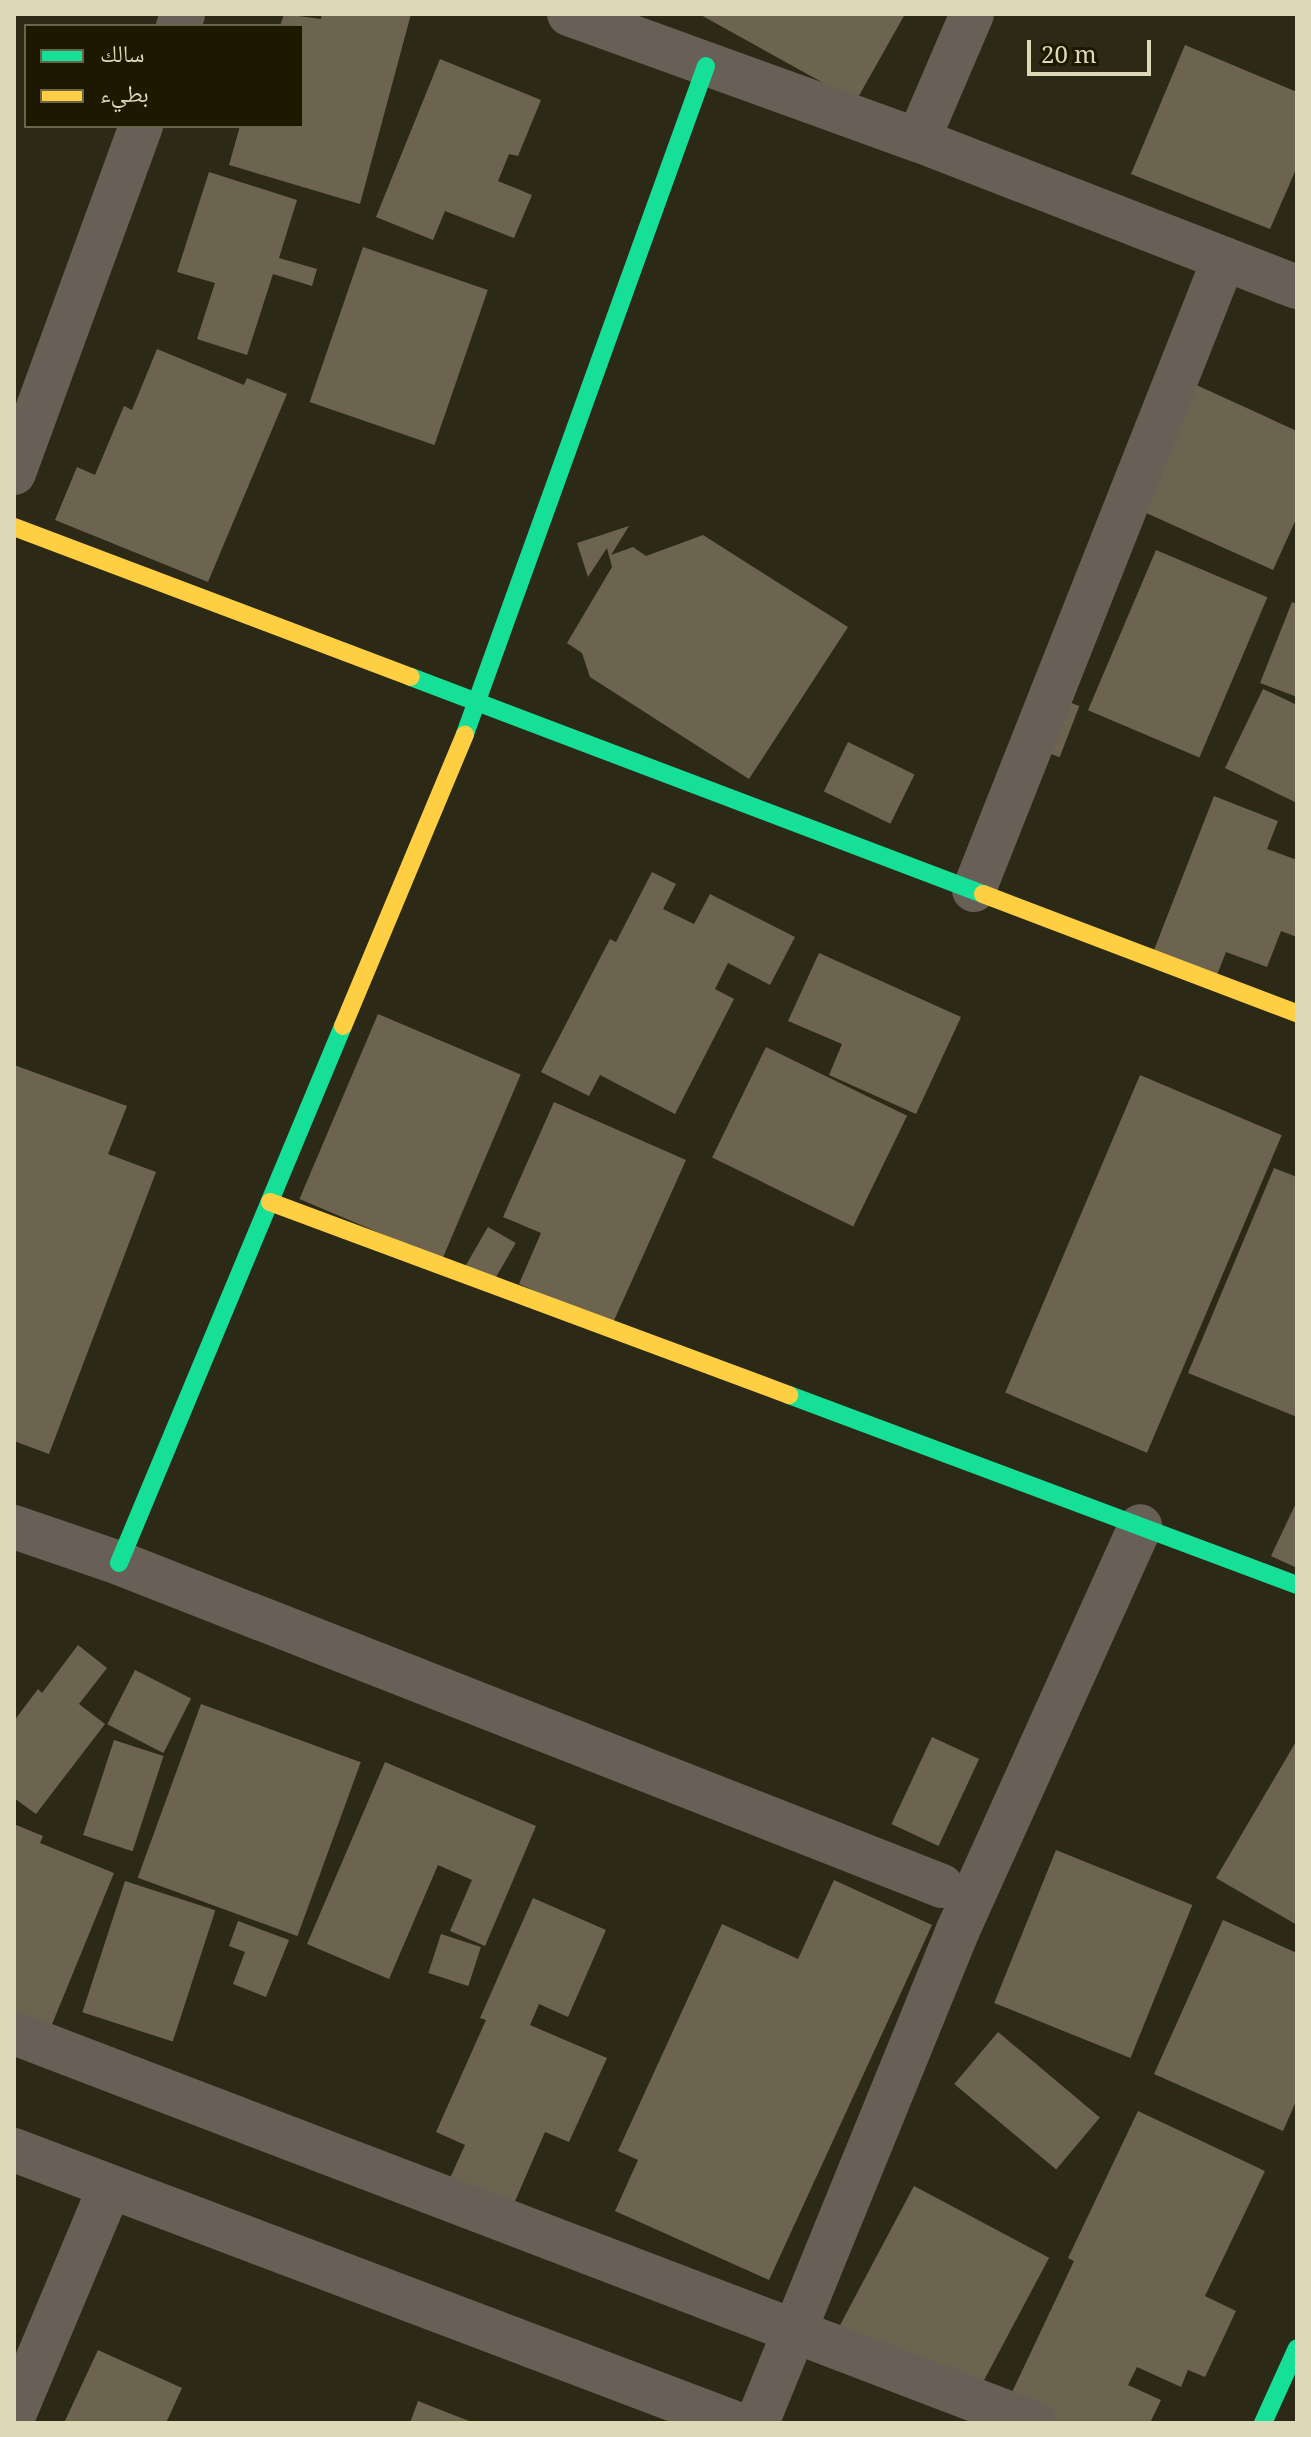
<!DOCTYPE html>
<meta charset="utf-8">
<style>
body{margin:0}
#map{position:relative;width:1311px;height:2437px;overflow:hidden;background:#2c2a16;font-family:"Noto Serif","Noto Naskh Arabic",serif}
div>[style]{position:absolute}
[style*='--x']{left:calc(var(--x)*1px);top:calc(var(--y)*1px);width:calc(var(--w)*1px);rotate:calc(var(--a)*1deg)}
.building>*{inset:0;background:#6c644f;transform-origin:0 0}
.street>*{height:44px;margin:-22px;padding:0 22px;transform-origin:22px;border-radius:22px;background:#686057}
.fast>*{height:18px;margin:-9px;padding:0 9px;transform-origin:9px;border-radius:9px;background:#16e098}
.slow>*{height:18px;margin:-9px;padding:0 9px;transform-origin:9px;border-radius:9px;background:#ffcf43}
span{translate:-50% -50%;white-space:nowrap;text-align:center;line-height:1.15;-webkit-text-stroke:8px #1d1800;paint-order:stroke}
.frame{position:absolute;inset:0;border:16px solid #ddd9b7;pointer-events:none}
.legend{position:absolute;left:24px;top:24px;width:280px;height:104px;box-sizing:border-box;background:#1d1800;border:2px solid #6a6549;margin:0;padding:10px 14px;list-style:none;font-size:24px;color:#ddd9b7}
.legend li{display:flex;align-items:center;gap:16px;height:40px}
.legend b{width:40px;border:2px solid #6a6549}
.scale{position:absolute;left:1027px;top:40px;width:124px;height:36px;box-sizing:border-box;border:4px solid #ddd9b7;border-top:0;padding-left:10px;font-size:24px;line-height:28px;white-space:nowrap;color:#ddd9b7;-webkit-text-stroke:6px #1d1800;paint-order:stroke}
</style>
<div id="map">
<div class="building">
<div style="clip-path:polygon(284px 14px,321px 19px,322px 14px,411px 14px,360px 204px,229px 165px,240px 126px,302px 126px,302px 26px,280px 26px)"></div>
<div style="clip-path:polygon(699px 14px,905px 14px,856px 101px)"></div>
<div style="clip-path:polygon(1185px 45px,1297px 92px,1297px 167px,1270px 229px,1131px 174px)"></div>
<div style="clip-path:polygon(440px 59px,541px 100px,518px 156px,509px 154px,498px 181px,532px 195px,514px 238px,445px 211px,433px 240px,376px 217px)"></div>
<div style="clip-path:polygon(209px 172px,297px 200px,279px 258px,317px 269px,312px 286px,273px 274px,247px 355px,197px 339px,215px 283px,177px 272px)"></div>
<div style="left:363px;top:247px;width:132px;height:164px;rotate:19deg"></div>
<div style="clip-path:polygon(157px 349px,244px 385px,247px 378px,287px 394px,208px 582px,55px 520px,77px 467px,95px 475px,124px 406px,132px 410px)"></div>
<div style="clip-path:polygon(1192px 383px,1297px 431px,1297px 517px,1273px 570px,1135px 508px)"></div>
<div style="clip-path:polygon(629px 526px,611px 555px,633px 547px,646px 556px,703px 535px,848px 627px,749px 779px,590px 677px,582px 653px,567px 643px,612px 567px,607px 548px,588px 577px,577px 543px)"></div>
<div style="left:1156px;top:550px;width:121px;height:174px;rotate:23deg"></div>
<div style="clip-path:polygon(1292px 602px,1297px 604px,1297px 697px,1260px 683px)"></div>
<div style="clip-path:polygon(1263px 689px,1297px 705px,1297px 803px,1225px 768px)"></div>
<div style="left:1056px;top:697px;width:25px;height:55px;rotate:21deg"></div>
<div style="left:848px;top:742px;width:74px;height:55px;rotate:26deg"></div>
<div style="clip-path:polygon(1214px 796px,1278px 821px,1267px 849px,1297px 860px,1297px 937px,1281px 931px,1267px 967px,1226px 952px,1217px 975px,1154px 950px)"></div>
<div style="clip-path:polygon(652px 872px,676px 884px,663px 909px,694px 924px,710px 894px,795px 937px,770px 985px,728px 963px,715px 989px,734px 999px,675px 1114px,600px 1075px,589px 1096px,541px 1072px,610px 939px,616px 942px)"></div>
<div style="clip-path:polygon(819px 953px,961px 1017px,916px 1114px,829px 1075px,842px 1044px,788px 1021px)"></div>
<div style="left:378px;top:1014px;width:155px;height:201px;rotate:23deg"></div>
<div style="left:766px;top:1047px;width:157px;height:123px;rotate:26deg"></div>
<div style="clip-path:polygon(14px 1065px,127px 1106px,108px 1154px,156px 1172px,49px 1454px,14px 1441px)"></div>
<div style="left:1140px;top:1075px;width:154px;height:345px;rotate:23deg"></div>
<div style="clip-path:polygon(554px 1102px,686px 1160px,612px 1325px,519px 1284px,541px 1233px,503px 1217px)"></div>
<div style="clip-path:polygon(1274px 1168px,1297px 1177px,1297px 1417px,1188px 1373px)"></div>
<div style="left:488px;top:1227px;width:32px;height:46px;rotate:30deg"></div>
<div style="clip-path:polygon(1297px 1501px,1297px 1568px,1271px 1556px)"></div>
<div style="clip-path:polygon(78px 1645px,107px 1668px,79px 1704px,105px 1724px,36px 1814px,14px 1798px,14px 1721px,38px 1689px,42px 1693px)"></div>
<div style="left:135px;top:1670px;width:63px;height:61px;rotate:27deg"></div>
<div style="left:201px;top:1704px;width:170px;height:185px;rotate:20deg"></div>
<div style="left:932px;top:1737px;width:52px;height:96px;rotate:25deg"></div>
<div style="left:114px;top:1740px;width:52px;height:100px;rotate:18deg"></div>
<div style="clip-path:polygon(1297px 1740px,1297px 1925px,1216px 1878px)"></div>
<div style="clip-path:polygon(385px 1762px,536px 1826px,485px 1946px,450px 1931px,472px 1880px,438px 1865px,389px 1979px,307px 1944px)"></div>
<div style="clip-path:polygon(14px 1824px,43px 1836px,40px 1843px,114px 1873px,48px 2034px,14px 2021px)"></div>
<div style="left:1056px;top:1850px;width:147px;height:165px;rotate:22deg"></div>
<div style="clip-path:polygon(834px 1880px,932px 1925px,769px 2280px,615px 2211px,638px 2160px,618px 2151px,722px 1924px,798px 1959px)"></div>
<div style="left:125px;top:1881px;width:95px;height:138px;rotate:18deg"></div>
<div style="clip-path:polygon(533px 1898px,606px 1930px,568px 2017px,539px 2004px,530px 2025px,607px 2058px,569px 2142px,545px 2132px,509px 2215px,446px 2187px,465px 2145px,436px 2132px,486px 2020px,480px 2018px)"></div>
<div style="clip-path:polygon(1223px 1920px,1297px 1953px,1297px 2099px,1283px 2131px,1154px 2074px)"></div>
<div style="clip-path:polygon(238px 1921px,289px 1940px,266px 1997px,233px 1984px,245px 1952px,229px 1946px)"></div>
<div style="left:441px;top:1934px;width:42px;height:41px;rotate:18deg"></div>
<div style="left:998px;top:2032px;width:133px;height:68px;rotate:40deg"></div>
<div style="clip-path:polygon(1138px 2111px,1265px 2171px,1205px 2296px,1236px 2311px,1205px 2377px,1188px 2370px,1181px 2387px,1137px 2367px,1128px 2385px,1161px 2400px,1150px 2423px,1044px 2423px,1006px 2405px,1074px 2261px,1068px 2258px)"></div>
<div style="left:914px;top:2186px;width:153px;height:159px;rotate:28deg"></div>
<div style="clip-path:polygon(98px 2350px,182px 2388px,166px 2423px,64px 2423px)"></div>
<div style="clip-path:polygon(418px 2401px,474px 2423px,410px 2423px)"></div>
</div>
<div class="street">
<div style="--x:569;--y:14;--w:371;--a:19.9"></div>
<div style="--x:918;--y:140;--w:407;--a:21.2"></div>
<div style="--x:178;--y:26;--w:13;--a:-67"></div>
<div style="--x:918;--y:140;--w:137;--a:-66.8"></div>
<div style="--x:14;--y:473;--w:370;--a:-69.9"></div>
<div style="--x:974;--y:890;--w:679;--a:-68.39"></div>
<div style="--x:14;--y:1527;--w:111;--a:18.9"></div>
<div style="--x:119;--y:1563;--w:884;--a:21.43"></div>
<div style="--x:14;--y:2033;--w:1093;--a:20.91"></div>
<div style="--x:14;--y:2150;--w:771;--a:20.74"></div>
<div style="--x:14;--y:2415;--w:247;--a:-67.2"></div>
<div style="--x:757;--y:2423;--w:532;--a:-67.82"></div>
<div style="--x:958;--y:1930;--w:443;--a:-65.7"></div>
</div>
<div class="fast">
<div style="--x:411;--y:677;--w:612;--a:20.78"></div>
<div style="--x:465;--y:734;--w:710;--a:-70.16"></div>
<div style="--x:789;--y:1395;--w:542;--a:20.51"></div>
<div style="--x:119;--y:1563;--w:582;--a:-67.36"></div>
<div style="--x:1263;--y:2423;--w:82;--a:-65.6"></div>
</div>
<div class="slow">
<div style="--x:14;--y:527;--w:424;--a:20.7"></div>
<div style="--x:983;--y:894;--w:336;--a:20.8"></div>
<div style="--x:343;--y:1026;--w:316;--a:-67.3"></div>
<div style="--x:270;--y:1202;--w:554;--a:20.4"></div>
</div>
<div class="frame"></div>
<ul class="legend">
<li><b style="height:10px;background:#16e098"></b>سالك</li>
<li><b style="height:10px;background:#ffcf43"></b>بطيء</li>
</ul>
<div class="scale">20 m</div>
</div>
